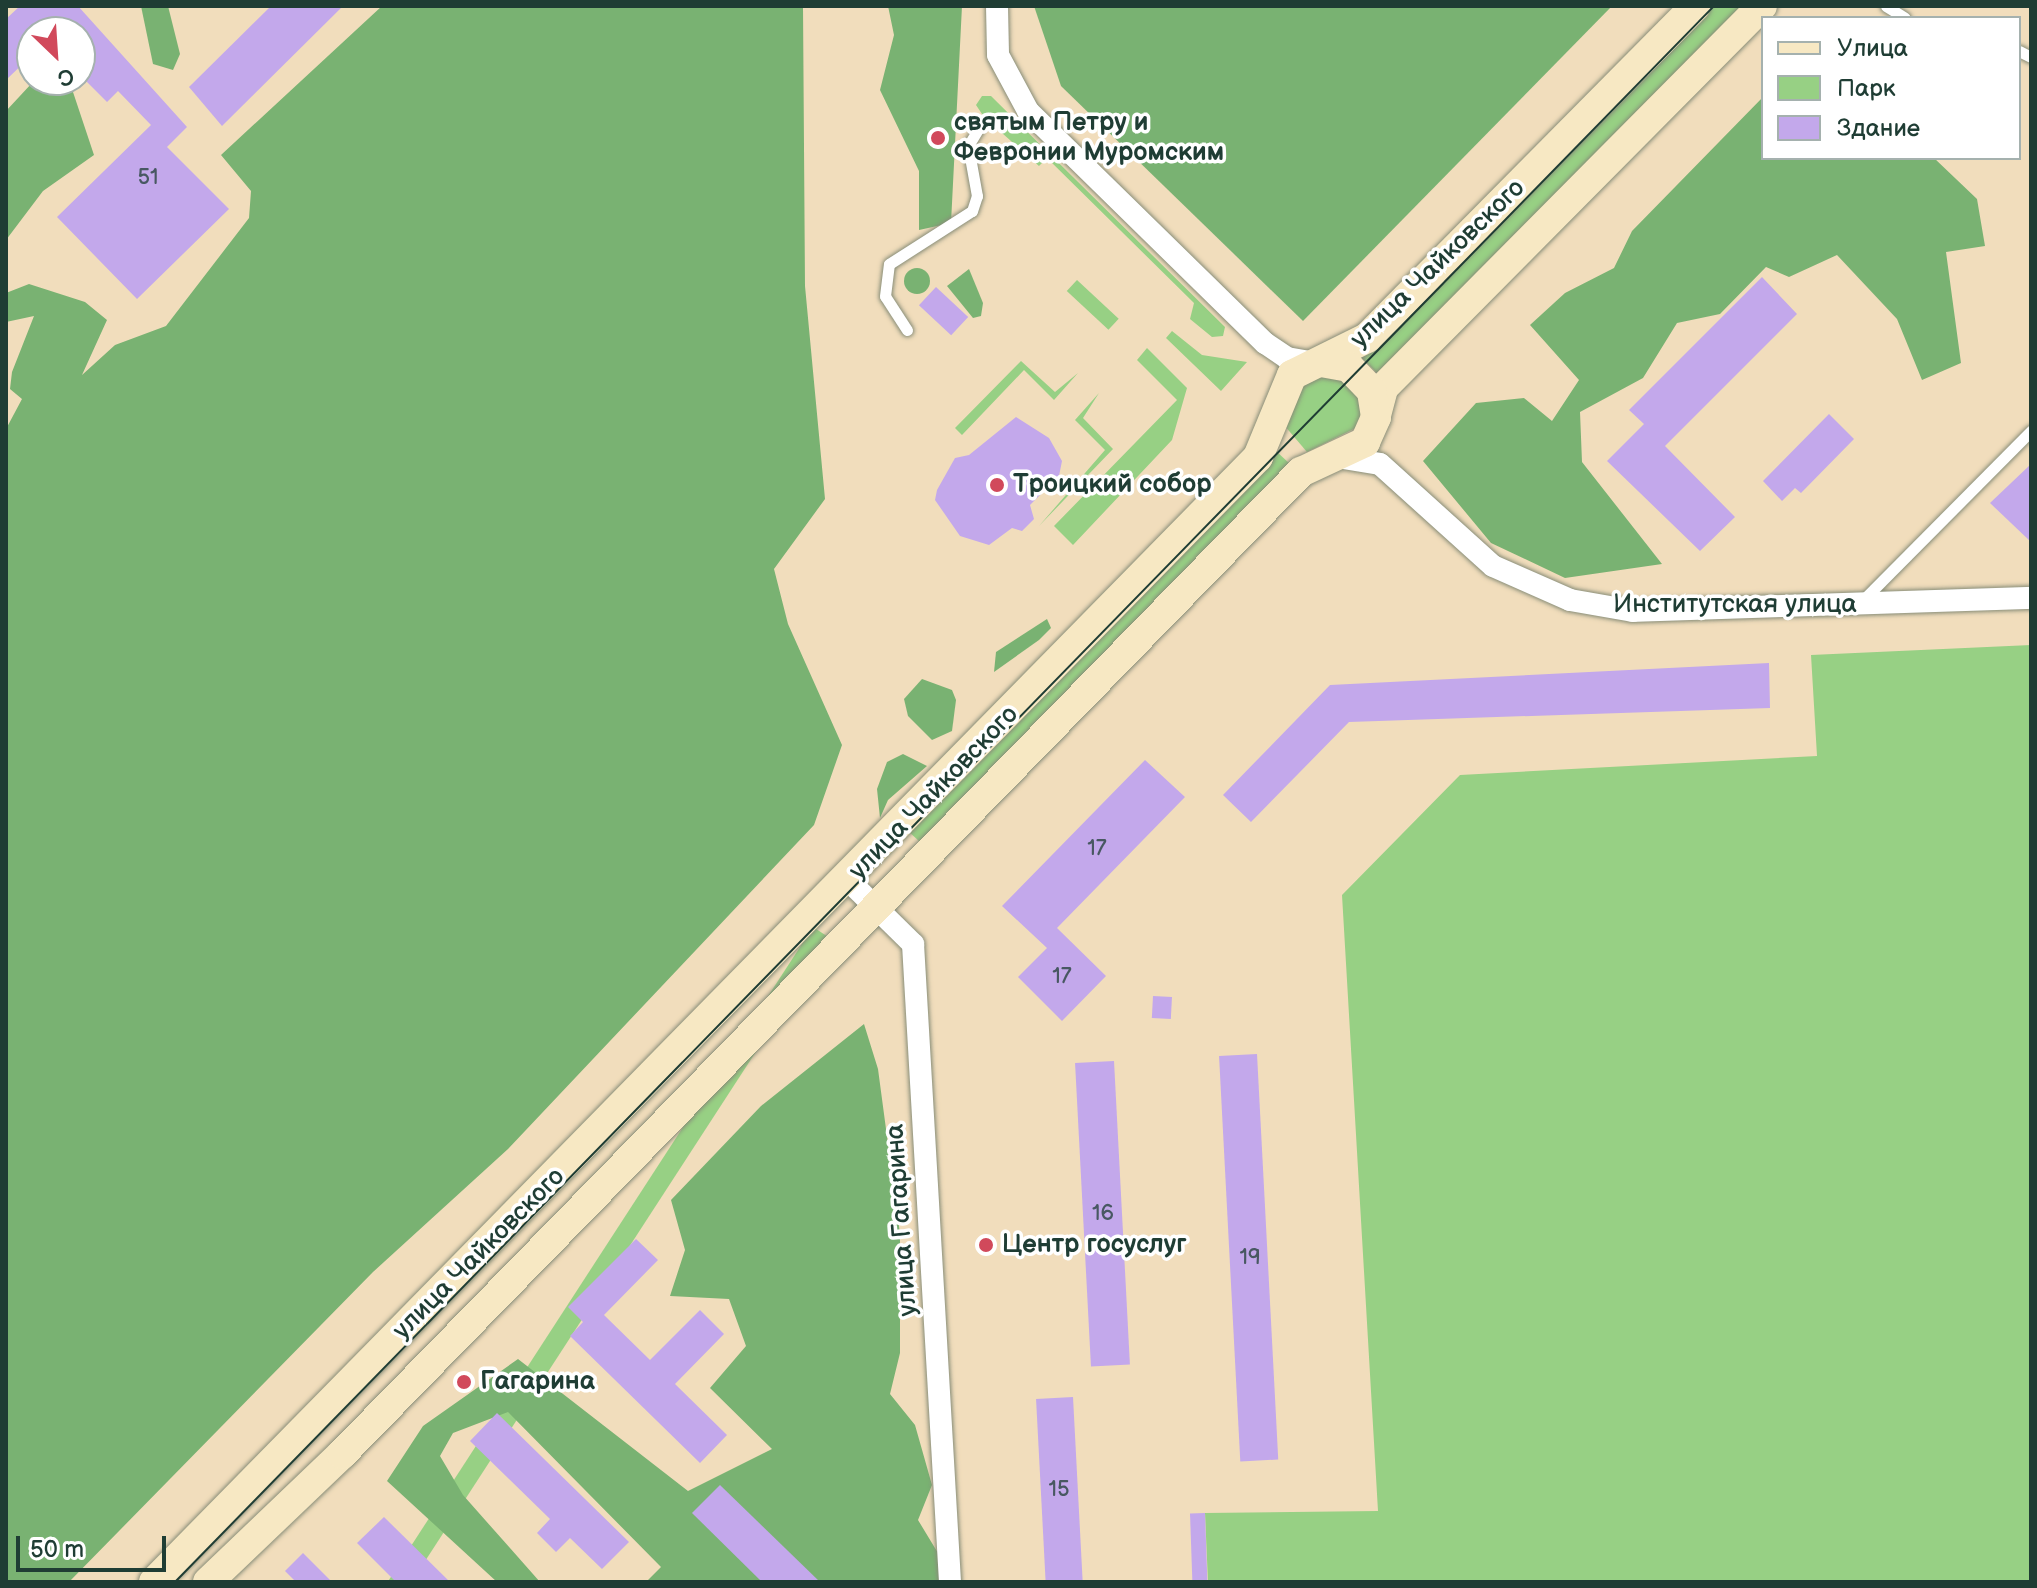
<!DOCTYPE html>
<meta charset="utf-8">
<style>
body{margin:0}
#map{position:relative;width:2037px;height:1588px;overflow:hidden;background:#f1ddbc;font-family:"Balsamiq Sans",sans-serif}
div>[style]{position:absolute}
[style*='--x']{left:calc(var(--x)*1px);top:calc(var(--y)*1px);width:calc(var(--w)*1px);rotate:calc(var(--a)*1deg)}
.green>*{inset:0;background:#97d084;transform-origin:0 0}
.forest>*{inset:0;background:#79b272}
.round{border-radius:50%}
.building>*{inset:0;background:#c3a8eb;transform-origin:0 0}
.roads{filter:drop-shadow(0 0 2px #888d78) drop-shadow(0 0 2px #888d78)}
.lane>*{height:11px;margin:-5.5px;padding:0 5.5px;transform-origin:5.5px;border-radius:5.5px;background:#fff}
.street>*{height:22px;margin:-11px;padding:0 11px;transform-origin:11px;border-radius:11px;background:#fff}
.secondary>*{height:30px;margin:-15px;padding:0 15px;transform-origin:15px;border-radius:15px;background:#f7e8c3}
.tram>*{height:2px;margin:-1px;padding:0 1px;transform-origin:1px;border-radius:1px;background:#1f3d34}
.dots>*{width:22px;height:22px;translate:-50% -50%;box-sizing:border-box;border:4px solid #fff;border-radius:50%}
span{translate:-50% -50%;white-space:nowrap;text-align:center;line-height:1.15;-webkit-text-stroke:7px #fff;paint-order:stroke}
.number-label{font-size:22px;color:#485862}
.number-label span{-webkit-text-stroke-width:0}
.poi-label{font-size:26px;color:#1f3d34;font-weight:700}
.left{translate:0 -50%;text-align:left}
.street-label{font-size:26px;color:#1f3d34}
.frame{position:absolute;inset:0;border:8px solid #1f3d34;pointer-events:none}
.legend{position:absolute;left:1761px;top:16px;width:260px;height:144px;box-sizing:border-box;background:#fff;border:2px solid #a5b1ae;margin:0;padding:10px 14px;list-style:none;font-size:24px;color:#1f3d34}
.legend li{display:flex;align-items:center;gap:16px;height:40px}
.legend b{width:40px;border:2px solid #a5b1ae}
.north{position:absolute;left:16px;top:16px;width:80px;height:80px;box-sizing:border-box;background:#fff;border:2px solid #a5b1ae;border-radius:50%;rotate:155deg;font-size:22px;font-weight:700;line-height:32px;text-align:center;color:#1f3d34}
.north::after{content:'';display:block;margin:auto;width:28px;height:36px;background:#d1495b;clip-path:polygon(50% 0,100% 100%,50% 72%,0 100%)}
.scale{position:absolute;left:16px;top:1536px;width:150px;height:36px;box-sizing:border-box;border:4px solid #1f3d34;border-top:0;padding-left:10px;font-size:24px;line-height:28px;white-space:nowrap;color:#1f3d34;-webkit-text-stroke:6px #fff;paint-order:stroke}
</style>
<div id="map">
<div class="green">
<div style="clip-path:polygon(1706px 6px,1745px 6px,1378px 374px,1361px 357px)"></div>
<div style="clip-path:polygon(982px 96px,991px 96px,1225px 327px,1223px 336px,1212px 337px,1190px 319px,1194px 303px,1047px 158px,1039px 166px,984px 117px,976px 105px)"></div>
<div style="left:1077px;top:280px;width:57px;height:15px;rotate:43deg"></div>
<div style="clip-path:polygon(1172px 331px,1202px 355px,1247px 362px,1221px 391px,1166px 338px)"></div>
<div style="clip-path:polygon(1147px 348px,1187px 388px,1172px 440px,1073px 545px,1054px 526px,1177px 400px,1137px 360px)"></div>
<div style="clip-path:polygon(1021px 361px,1055px 392px,1078px 373px,1054px 400px,1024px 370px,962px 435px,955px 428px)"></div>
<div style="clip-path:polygon(1346px 371px,1370px 421px,1307px 452px,1284px 425px,1292px 383px)"></div>
<div style="clip-path:polygon(1099px 393px,1083px 418px,1113px 449px,1039px 526px,1105px 450px,1075px 420px)"></div>
<div style="clip-path:polygon(1276px 451px,1290px 464px,920px 842px,908px 831px)"></div>
<div style="clip-path:polygon(2031px 645px,2031px 1582px,1208px 1582px,1205px 1513px,1378px 1511px,1342px 895px,1460px 775px,1817px 756px,1811px 655px)"></div>
<div style="left:813px;top:927px;width:20px;height:920px;rotate:33deg"></div>
</div>
<div class="forest">
<div style="clip-path:polygon(141px 6px,168px 6px,180px 54px,173px 70px,153px 64px)"></div>
<div style="clip-path:polygon(382px 6px,803px 6px,805px 286px,825px 499px,774px 569px,788px 624px,842px 745px,814px 825px,508px 1149px,373px 1272px,69px 1582px,6px 1582px,6px 429px,22px 399px,10px 389px,12px 372px,34px 316px,6px 322px,6px 293px,29px 284px,85px 302px,107px 320px,82px 375px,115px 345px,166px 326px,249px 218px,251px 191px,221px 155px)"></div>
<div style="clip-path:polygon(888px 6px,962px 6px,951px 223px,919px 230px,919px 171px,880px 90px,894px 35px)"></div>
<div style="clip-path:polygon(1034px 6px,1612px 6px,1303px 321px,1061px 86px)"></div>
<div style="clip-path:polygon(69px 80px,94px 155px,43px 191px,6px 240px,6px 111px,32px 83px)"></div>
<div style="clip-path:polygon(1763px 97px,1763px 158px,1934px 158px,1977px 199px,1985px 246px,1946px 252px,1961px 363px,1922px 380px,1897px 319px,1837px 255px,1789px 277px,1766px 267px,1720px 314px,1677px 323px,1643px 378px,1580px 412px,1582px 462px,1662px 564px,1565px 578px,1491px 543px,1423px 461px,1476px 403px,1524px 398px,1552px 421px,1579px 380px,1530px 325px,1565px 293px,1614px 268px,1632px 231px)"></div>
<div class="round" style="left:904px;top:268px;width:26px;height:26px"></div>
<div style="clip-path:polygon(969px 269px,983px 303px,981px 316px,973px 318px,947px 286px)"></div>
<div style="clip-path:polygon(1047px 619px,1051px 628px,1039px 640px,994px 672px,996px 652px)"></div>
<div style="clip-path:polygon(922px 679px,952px 690px,956px 700px,952px 731px,932px 740px,908px 716px,904px 699px)"></div>
<div style="clip-path:polygon(903px 754px,927px 766px,888px 800px,880px 818px,877px 789px,887px 762px)"></div>
<div style="clip-path:polygon(864px 1024px,878px 1069px,900px 1234px,900px 1353px,890px 1394px,915px 1425px,932px 1485px,918px 1520px,938px 1553px,942px 1582px,646px 1582px,661px 1567px,508px 1412px,453px 1433px,440px 1456px,463px 1495px,540px 1582px,497px 1582px,387px 1481px,423px 1426px,518px 1359px,688px 1491px,772px 1449px,710px 1388px,746px 1346px,729px 1299px,670px 1296px,685px 1250px,671px 1200px,761px 1106px)"></div>
</div>
<div class="building">
<div style="clip-path:polygon(20px 6px,78px 6px,187px 127px,167px 147px,229px 209px,137px 299px,57px 217px,151px 125px,118px 91px,107px 102px,80px 75px,80px 32px,32px 32px,32px 55px,6px 80px,6px 19px)"></div>
<div style="clip-path:polygon(271px 6px,343px 6px,222px 126px,189px 87px)"></div>
<div style="clip-path:polygon(1762px 277px,1797px 314px,1665px 446px,1735px 517px,1700px 551px,1607px 461px,1644px 424px,1629px 410px)"></div>
<div style="left:936px;top:287px;width:44px;height:25px;rotate:43deg"></div>
<div style="clip-path:polygon(1829px 414px,1854px 439px,1801px 493px,1795px 488px,1782px 501px,1763px 481px)"></div>
<div style="clip-path:polygon(1016px 417px,1049px 438px,1062px 461px,1059px 476px,1030px 505px,1034px 519px,1022px 531px,1012px 528px,989px 545px,960px 536px,935px 500px,937px 490px,955px 458px,969px 455px)"></div>
<div style="clip-path:polygon(2031px 464px,2031px 542px,1990px 503px)"></div>
<div style="clip-path:polygon(1769px 663px,1770px 708px,1349px 722px,1251px 822px,1223px 795px,1330px 685px)"></div>
<div style="clip-path:polygon(1145px 760px,1185px 797px,1057px 928px,1106px 976px,1062px 1021px,1018px 977px,1047px 948px,1002px 906px)"></div>
<div style="left:1153px;top:996px;width:19px;height:22px;rotate:3deg"></div>
<div style="left:1257px;top:1054px;width:406px;height:38px;rotate:87deg"></div>
<div style="left:1114px;top:1061px;width:304px;height:39px;rotate:87deg"></div>
<div style="clip-path:polygon(636px 1239px,658px 1260px,604px 1315px,650px 1360px,700px 1310px,724px 1334px,675px 1384px,727px 1435px,700px 1463px,570px 1336px,583px 1322px,568px 1307px)"></div>
<div style="left:1073px;top:1397px;width:185px;height:37px;rotate:87deg"></div>
<div style="clip-path:polygon(497px 1413px,629px 1542px,602px 1569px,570px 1538px,556px 1552px,537px 1533px,550px 1519px,470px 1441px)"></div>
<div style="clip-path:polygon(720px 1485px,820px 1582px,762px 1582px,692px 1513px)"></div>
<div style="left:1205px;top:1513px;width:69px;height:15px;rotate:88deg"></div>
<div style="clip-path:polygon(384px 1517px,450px 1582px,396px 1582px,357px 1543px)"></div>
<div style="clip-path:polygon(303px 1553px,332px 1582px,296px 1582px,285px 1571px)"></div>
</div>
<div class="roads">
<div class="lane">
<div style="--x:1886;--y:6;--w:22;--a:32"></div>
<div style="--x:2019;--y:51;--w:13;--a:27"></div>
<div style="--x:907;--y:330;--w:40;--a:-122.9"></div>
<div style="--x:885;--y:296;--w:32;--a:-83"></div>
<div style="--x:889;--y:264;--w:98;--a:-32.6"></div>
<div style="--x:972;--y:211;--w:16;--a:-72"></div>
<div style="--x:977;--y:196;--w:51;--a:-100.2"></div>
<div style="--x:968;--y:146;--w:23;--a:-59"></div>
<div style="--x:1860;--y:603;--w:243;--a:-45.2"></div>
</div>
<div class="street">
<div style="--x:997;--y:6;--w:49;--a:88.8"></div>
<div style="--x:998;--y:55;--w:64;--a:61.8"></div>
<div style="--x:1028;--y:111;--w:332;--a:44.4"></div>
<div style="--x:1265;--y:343;--w:27;--a:34"></div>
<div style="--x:1287;--y:358;--w:29;--a:10"></div>
<div style="--x:1343;--y:458;--w:37;--a:9"></div>
<div style="--x:1380;--y:464;--w:152;--a:42.1"></div>
<div style="--x:1493;--y:566;--w:84;--a:23.8"></div>
<div style="--x:1570;--y:600;--w:64;--a:9.9"></div>
<div style="--x:1633;--y:611;--w:398;--a:-1.9"></div>
<div style="--x:849;--y:881;--w:90;--a:44.5"></div>
<div style="--x:913;--y:944;--w:639;--a:86.68"></div>
</div>
<div class="secondary">
<div style="--x:1376;--y:415;--w:28;--a:-75"></div>
<div style="--x:1383;--y:388;--w:538;--a:-45.23"></div>
<div style="--x:154;--y:1582;--w:1576;--a:-45.54"></div>
<div style="--x:1258;--y:457;--w:89;--a:-67.5"></div>
<div style="--x:1292;--y:375;--w:84;--a:-26.3"></div>
<div style="--x:1367;--y:338;--w:467;--a:-45.3"></div>
<div style="--x:208;--y:1582;--w:185;--a:-43.7"></div>
<div style="--x:342;--y:1454;--w:1373;--a:-45.68"></div>
<div style="--x:1301;--y:472;--w:71;--a:-25.1"></div>
<div style="--x:1365;--y:442;--w:27;--a:-66"></div>
<div style="--x:1376;--y:417;--w:26;--a:-99"></div>
<div style="--x:1372;--y:391;--w:33;--a:-134"></div>
<div style="--x:1349;--y:367;--w:27;--a:-170"></div>
</div>
</div>
<div class="tram">
<div style="--x:175;--y:1582;--w:2203;--a:-45.68"></div>
</div>
<div class="dots">
<div style="left:938px;top:138px;background:#d1495b"></div>
<div style="left:997px;top:485px;background:#d1495b"></div>
<div style="left:986px;top:1245px;background:#d1495b"></div>
<div style="left:464px;top:1382px;background:#d1495b"></div>
</div>
<div class="number-label">
<span style="left:148px;top:178px">51</span>
<span style="left:1097px;top:849px">17</span>
<span style="left:1062px;top:977px">17</span>
<span style="left:1103px;top:1214px">16</span>
<span style="left:1250px;top:1258px">19</span>
<span style="left:1059px;top:1490px">15</span>
</div>
<div class="poi-label">
<span class="left" style="left:954px;top:138px">святым Петру и<br>Февронии Муромским</span>
<span class="left" style="left:1013px;top:485px">Троицкий собор</span>
<span class="left" style="left:1002px;top:1245px">Центр госуслуг</span>
<span class="left" style="left:480px;top:1382px">Гагарина</span>
</div>
<div class="street-label">
<span style="left:1438px;top:264px;rotate:-44deg">улица Чайковского</span>
<span style="left:1735px;top:605px">Институтская улица</span>
<span style="left:934px;top:793px;rotate:-46deg">улица Чайковского</span>
<span style="left:902px;top:1220px;rotate:-94deg">улица Гагарина</span>
<span style="left:479px;top:1254px;rotate:-45deg">улица Чайковского</span>
</div>
<div class="frame"></div>
<ul class="legend">
<li><b style="height:10px;background:#f7e8c3"></b>Улица</li>
<li><b style="height:22px;background:#97d084"></b>Парк</li>
<li><b style="height:22px;background:#c3a8eb"></b>Здание</li>
</ul>
<div class="north">С</div>
<div class="scale">50 m</div>
</div>
